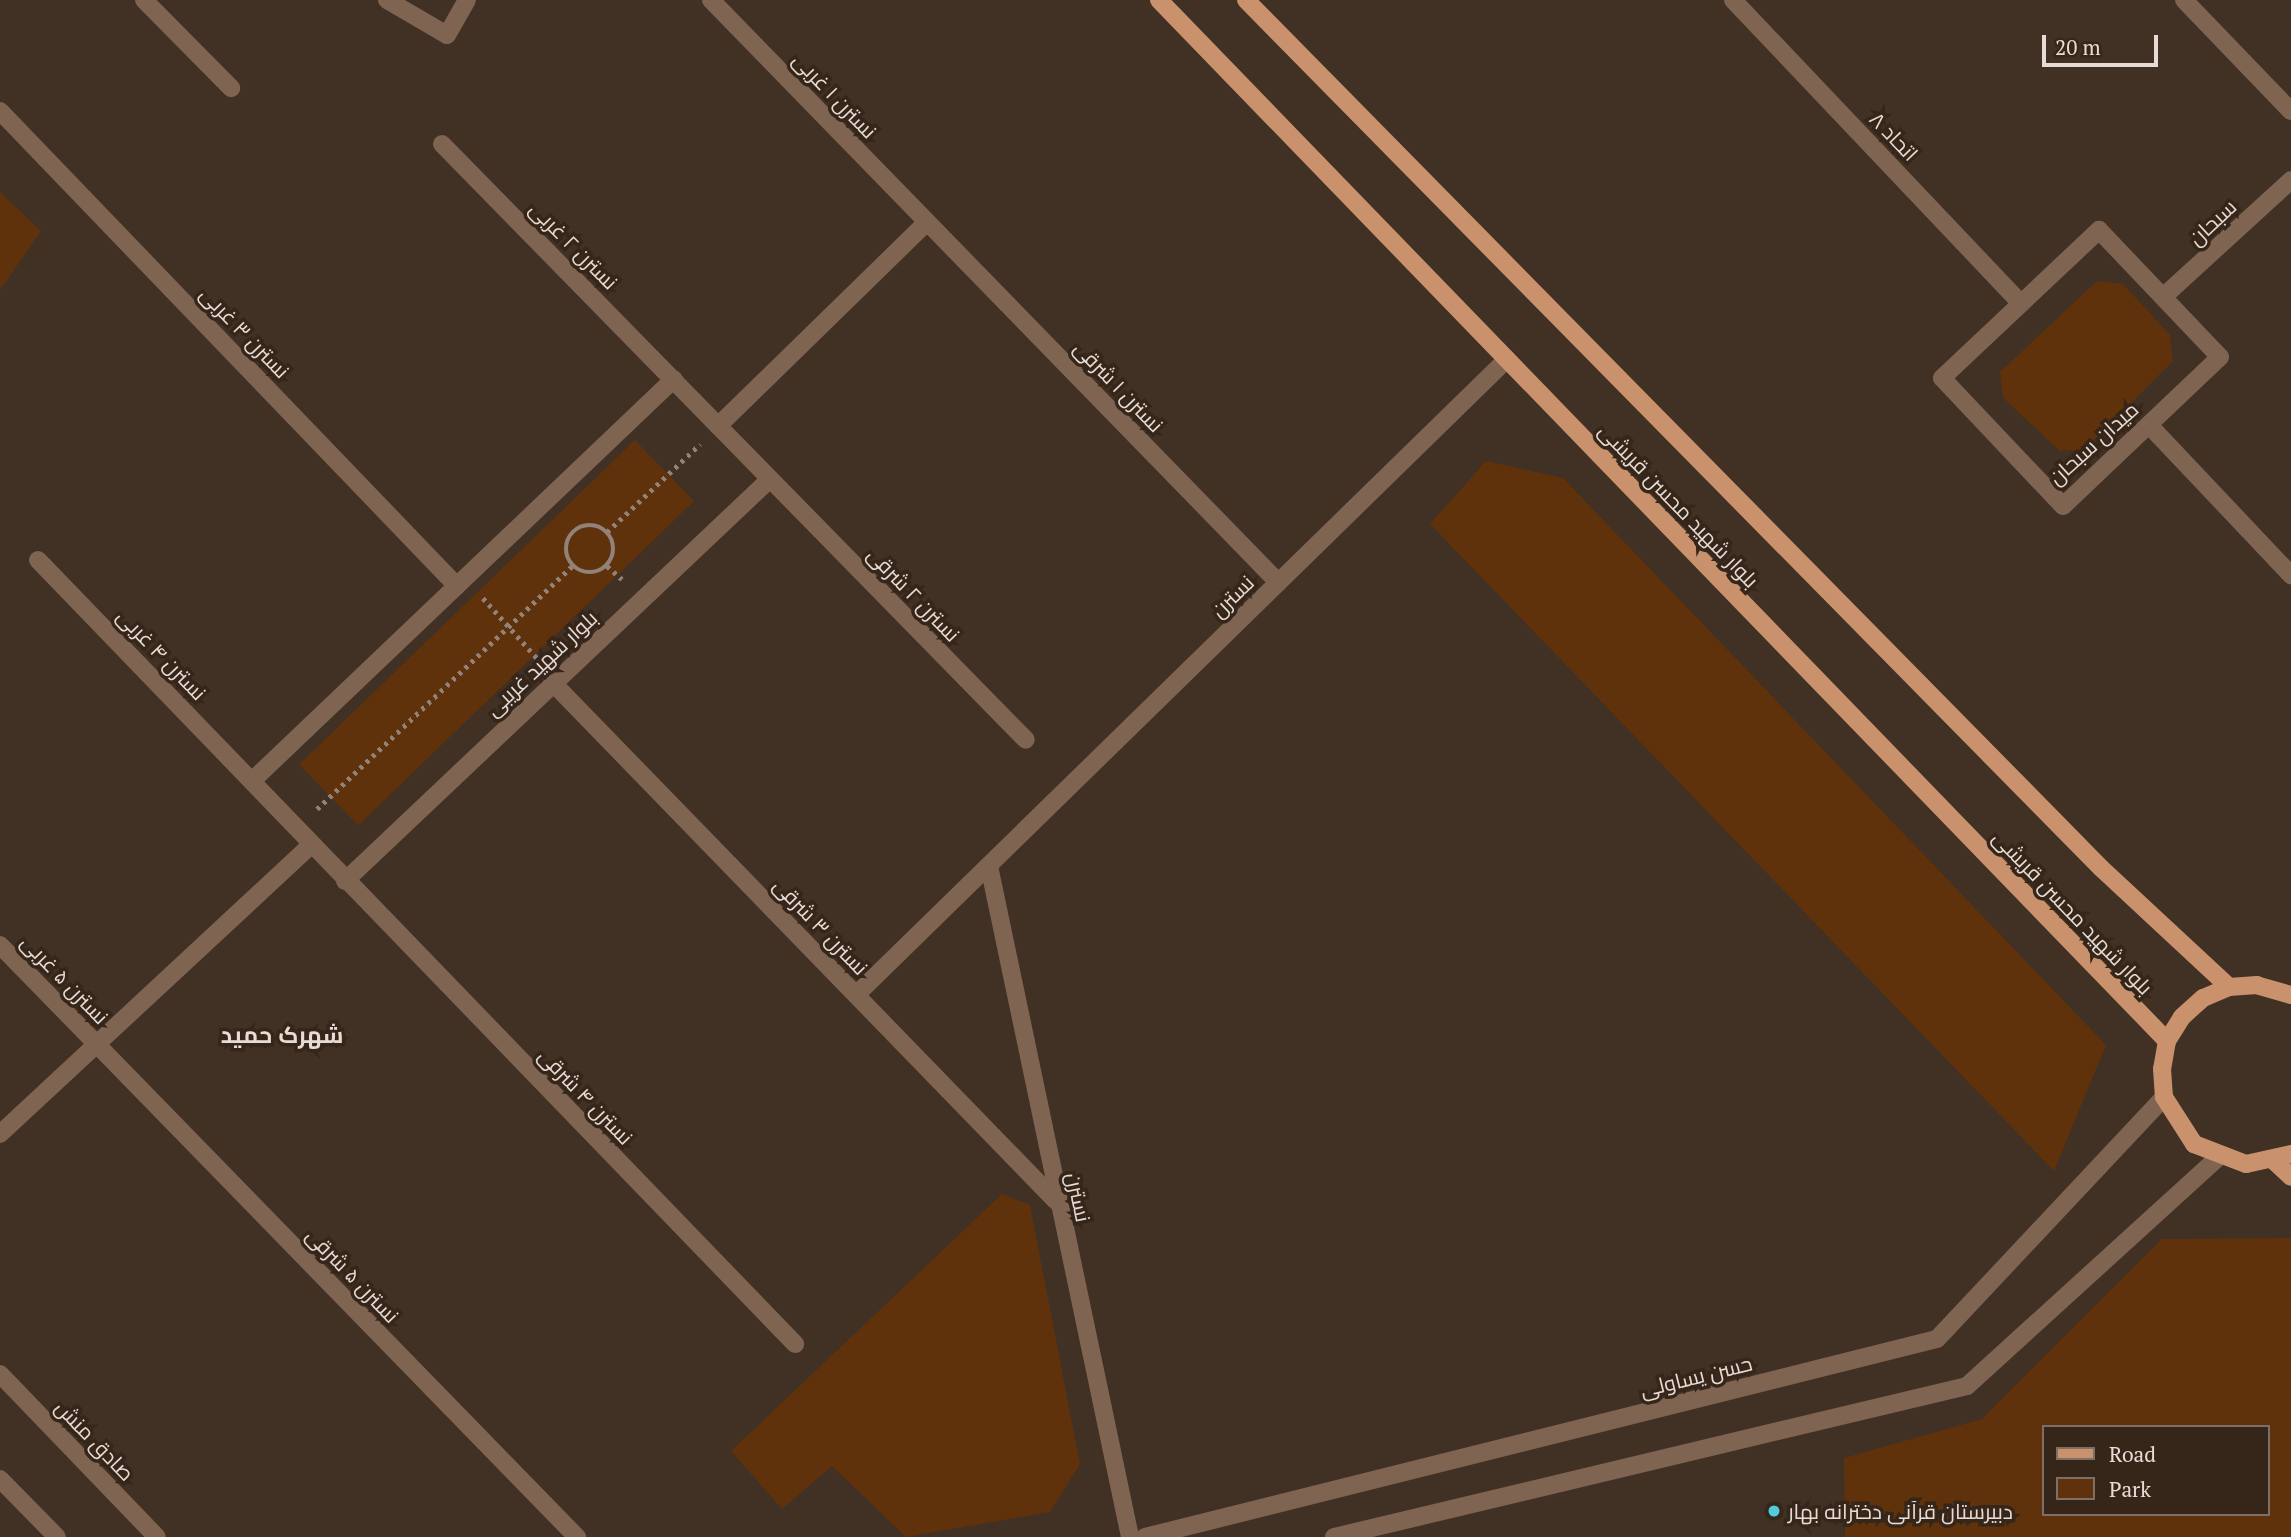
<!DOCTYPE html>
<meta charset="utf-8">
<style>
body{margin:0}
#map{position:relative;width:2291px;height:1537px;overflow:hidden;background:#413024;font-family:"PT Serif",Cairo,serif}
div>[style]{position:absolute}
[style*='--x']{left:calc(var(--x)*1px);top:calc(var(--y)*1px);width:calc(var(--w)*1px);rotate:calc(var(--a)*1deg)}
.green>*{inset:0;background:#5f320c;transform-origin:0 0}
.path>*{height:4.5px;margin-top:-2.25px;transform-origin:0;background:repeating-linear-gradient(90deg,#918379 0 3.5px,transparent 0 8.5px)}
.path>.ring{margin:-2.25px;padding:0;box-sizing:content-box;background:none;border:4.5px solid #918379;border-radius:50%}
.minor>*{height:18px;margin:-9px;padding:0 9px;transform-origin:9px;border-radius:9px;background:#7f6451}
.major>*{height:18px;margin:-9px;padding:0 9px;transform-origin:9px;border-radius:9px;background:#c9926c}
.dots>*{width:19px;height:19px;translate:-50% -50%;box-sizing:border-box;border:4px solid #36261a;border-radius:50%}
span{translate:-50% -50%;white-space:nowrap;text-align:center;line-height:1.15;-webkit-text-stroke:7px #36261a;paint-order:stroke}
.street-label{font-size:21px;color:#e7dcd5}
.poi-label{font-size:21px;color:#e7dcd5}
.left{translate:0 -50%;text-align:left}
.neighbourhood-label{font-size:23px;color:#e7dcd5;font-weight:700}
.legend{position:absolute;left:2042px;top:1425px;width:228px;height:91px;box-sizing:border-box;background:#36261a;border:2px solid #7d6f65;margin:0;padding:9px 12px;list-style:none;font-size:21px;color:#e7dcd5}
.legend li{display:flex;align-items:center;gap:14px;height:35px}
.legend b{width:35px;border:2px solid #7d6f65}
.scale{position:absolute;left:2042px;top:35px;width:116px;height:32px;box-sizing:border-box;border:4px solid #e7dcd5;border-top:0;padding-left:9px;font-size:21px;line-height:24px;white-space:nowrap;color:#e7dcd5;-webkit-text-stroke:5px #36261a;paint-order:stroke}
</style>
<div id="map">
<div class="green">
<div style="clip-path:polygon(0 192px,41px 231px,0 290px)"></div>
<div style="clip-path:polygon(2097px 281px,2123px 284px,2170px 335px,2173px 361px,2086px 449px,2060px 451px,2003px 398px,2000px 372px)"></div>
<div style="left:635px;top:440px;width:85px;height:467px;rotate:46deg"></div>
<div style="clip-path:polygon(1486px 461px,1563px 478px,2106px 1045px,2054px 1171px,1430px 524px)"></div>
<div style="clip-path:polygon(1002px 1194px,1030px 1205px,1080px 1464px,1050px 1512px,906px 1537px,832px 1466px,782px 1509px,731px 1451px)"></div>
<div style="clip-path:polygon(evenodd,2291px 1238px,2291px 1537px,1845px 1537px,1844px 1458px,1982px 1419px,2162px 1239px,2291px 1238px,2044px 1427px,2268px 1427px,2268px 1514px,2044px 1514px,2044px 1427px)"></div>
</div>
<div class="path">
<div class="ring" style="left:566px;top:525px;width:43.5px;height:43.5px"></div>
<div style="--x:607;--y:532;--w:128;--a:-43.4"></div>
<div style="--x:607;--y:566;--w:20;--a:41"></div>
<div style="--x:483;--y:598;--w:82;--a:48"></div>
<div style="--x:317;--y:809;--w:352;--a:-43.6"></div>
</div>
<div class="minor">
<div style="--x:144;--y:0;--w:124;--a:45.3"></div>
<div style="--x:387;--y:0;--w:69;--a:30.3"></div>
<div style="--x:447;--y:35;--w:40;--a:-60.3"></div>
<div style="--x:711;--y:0;--w:813;--a:45.75"></div>
<div style="--x:1733;--y:0;--w:418;--a:46.5"></div>
<div style="--x:2184;--y:0;--w:154;--a:46.1"></div>
<div style="--x:0;--y:111;--w:659;--a:46.11"></div>
<div style="--x:442;--y:144;--w:834;--a:45.58"></div>
<div style="--x:2099;--y:230;--w:175;--a:46.4"></div>
<div style="--x:2220;--y:357;--w:216;--a:136.5"></div>
<div style="--x:2063;--y:506;--w:176;--a:-133.4"></div>
<div style="--x:1942;--y:378;--w:216;--a:-43.3"></div>
<div style="--x:2163;--y:297;--w:173;--a:-42.4"></div>
<div style="--x:2149;--y:425;--w:207;--a:46.6"></div>
<div style="--x:718;--y:426;--w:292;--a:-44.3"></div>
<div style="--x:38;--y:560;--w:1090;--a:46"></div>
<div style="--x:553;--y:683;--w:722;--a:45.84"></div>
<div style="--x:253;--y:780;--w:581;--a:-43.61"></div>
<div style="--x:989;--y:866;--w:686;--a:78.13"></div>
<div style="--x:345;--y:881;--w:585;--a:-43.41"></div>
<div style="--x:0;--y:945;--w:827;--a:45.74"></div>
<div style="--x:856;--y:995;--w:910;--a:-44.33"></div>
<div style="--x:0;--y:1134;--w:425;--a:-42.9"></div>
<div style="--x:0;--y:1374;--w:226;--a:46.1"></div>
<div style="--x:0;--y:1479;--w:81;--a:45.5"></div>
<div style="--x:1145;--y:1537;--w:816;--a:-14.04"></div>
<div style="--x:1937;--y:1339;--w:332;--a:-46.8"></div>
<div style="--x:1334;--y:1537;--w:651;--a:-13.42"></div>
<div style="--x:1967;--y:1386;--w:339;--a:-42.3"></div>
</div>
<div class="major">
<div style="--x:1159;--y:0;--w:1449;--a:45.92"></div>
<div style="--x:1246;--y:0;--w:1218;--a:45.43"></div>
<div style="--x:2101;--y:868;--w:175;--a:42.9"></div>
<div style="--x:2291;--y:995;--w:35;--a:-164"></div>
<div style="--x:2257;--y:985;--w:28;--a:176"></div>
<div style="--x:2229;--y:987;--w:28;--a:157"></div>
<div style="--x:2203;--y:998;--w:28;--a:138"></div>
<div style="--x:2182;--y:1017;--w:28;--a:122"></div>
<div style="--x:2167;--y:1041;--w:28;--a:100"></div>
<div style="--x:2162;--y:1069;--w:28;--a:86"></div>
<div style="--x:2164;--y:1097;--w:56;--a:57.4"></div>
<div style="--x:2194;--y:1144;--w:56;--a:21"></div>
<div style="--x:2246;--y:1164;--w:46;--a:-12.5"></div>
<div style="--x:2274;--y:1161;--w:23;--a:43"></div>
</div>
<div class="dots">
<div style="left:1774px;top:1511px;background:#52cbd9"></div>
</div>
<div class="street-label">
<span style="left:835px;top:95px;rotate:46deg">نسترن ۱ غربی</span>
<span style="left:1894px;top:136px;rotate:46deg">اتحاد ۸</span>
<span style="left:2212px;top:222px;rotate:-43deg">سبحان</span>
<span style="left:574px;top:245px;rotate:45deg">نسترن ۲ غربی</span>
<span style="left:245px;top:332px;rotate:46deg">نسترن ۳ غربی</span>
<span style="left:1119px;top:386px;rotate:46deg">نسترن ۱ شرقی</span>
<span style="left:2093px;top:443px;rotate:-42deg">میدان سبحان</span>
<span style="left:1679px;top:505px;rotate:46deg">بلوار شهید محسن قریشی</span>
<span style="left:914px;top:594px;rotate:46deg">نسترن ۲ شرقی</span>
<span style="left:1232px;top:596px;rotate:-44deg">نسترن</span>
<span style="left:162px;top:654px;rotate:46deg">نسترن ۴ غربی</span>
<span style="left:541px;top:663px;rotate:-43deg">بلوار شهید غریبی</span>
<span style="left:2073px;top:912px;rotate:46deg">بلوار شهید محسن قریشی</span>
<span style="left:821px;top:926px;rotate:46deg">نسترن ۳ شرقی</span>
<span style="left:65px;top:979px;rotate:46deg">نسترن ۵ غربی</span>
<span style="left:586px;top:1096px;rotate:46deg">نسترن ۴ شرقی</span>
<span style="left:1079px;top:1197px;rotate:78deg">نسترن</span>
<span style="left:353px;top:1275px;rotate:46deg">نسترن ۵ شرقی</span>
<span style="left:1696px;top:1376px;rotate:-14deg">حسن یساولی</span>
<span style="left:95px;top:1440px;rotate:46deg">صادق منش</span>
</div>
<div class="poi-label">
<span class="left" style="left:1788px;top:1511px">دبیرستان قرآنی دخترانه بهار</span>
</div>
<div class="neighbourhood-label">
<span style="left:282px;top:1035px">شهرک حمید</span>
</div>
<ul class="legend">
<li><b style="height:9px;background:#c9926c"></b>Road</li>
<li><b style="height:19px;background:#5f320c"></b>Park</li>
</ul>
<div class="scale">20 m</div>
</div>
